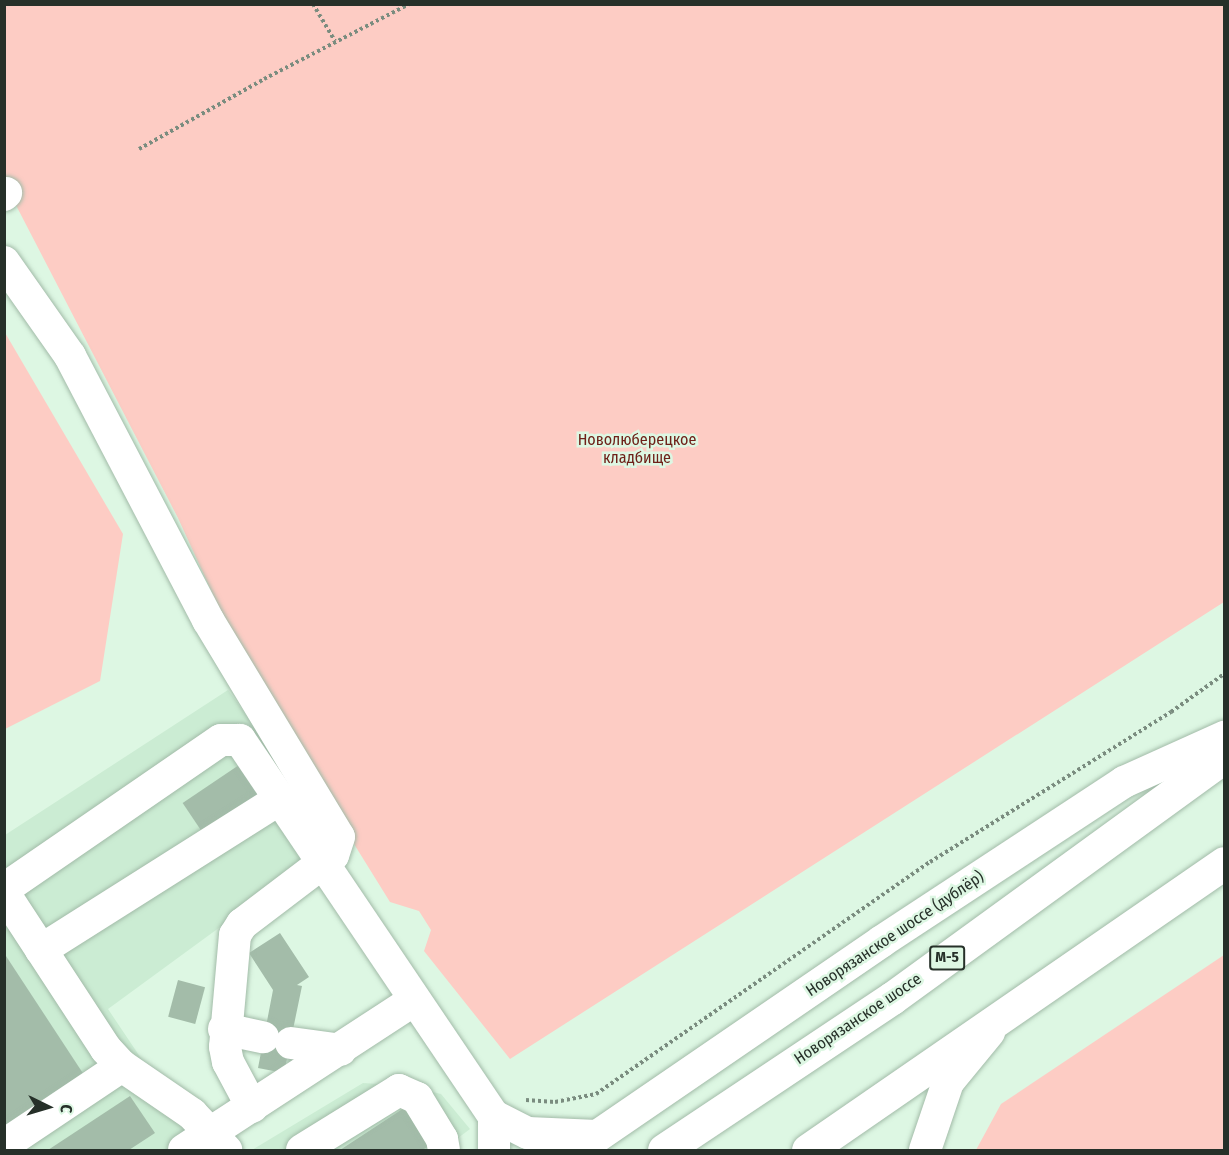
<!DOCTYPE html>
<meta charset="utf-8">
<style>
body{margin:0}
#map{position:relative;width:1229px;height:1155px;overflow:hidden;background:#ddf7e3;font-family:"Fira Sans Condensed",sans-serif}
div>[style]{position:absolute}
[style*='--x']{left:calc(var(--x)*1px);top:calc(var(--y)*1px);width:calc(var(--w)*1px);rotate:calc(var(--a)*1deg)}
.built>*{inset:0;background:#cbecd3}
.green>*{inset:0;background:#fdccc4}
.building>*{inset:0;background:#a3bca9;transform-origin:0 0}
.path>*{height:4px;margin-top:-2px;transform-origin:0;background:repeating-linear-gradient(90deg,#7a8c7f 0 3px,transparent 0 6px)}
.roads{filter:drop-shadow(0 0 2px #a2bba8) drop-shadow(0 0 2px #a2bba8)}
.minor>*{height:32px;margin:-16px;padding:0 16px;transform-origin:16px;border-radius:16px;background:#fff}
.highway>*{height:33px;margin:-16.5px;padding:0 16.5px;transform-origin:16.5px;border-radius:16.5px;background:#fff}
span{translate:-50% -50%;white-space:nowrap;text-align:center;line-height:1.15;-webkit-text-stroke:5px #ddf7e3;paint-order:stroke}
.shield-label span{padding:2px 4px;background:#ddf7e3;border:2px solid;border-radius:4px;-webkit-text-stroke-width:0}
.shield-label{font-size:15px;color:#263029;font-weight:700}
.park-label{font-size:16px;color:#6e2119}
.street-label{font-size:16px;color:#263029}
.frame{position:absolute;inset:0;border:6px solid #263029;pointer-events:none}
.north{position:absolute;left:18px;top:1077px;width:60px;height:60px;-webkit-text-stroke:4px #ddf7e3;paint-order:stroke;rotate:95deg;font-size:16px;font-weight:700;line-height:24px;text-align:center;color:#263029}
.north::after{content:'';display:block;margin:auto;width:21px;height:27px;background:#263029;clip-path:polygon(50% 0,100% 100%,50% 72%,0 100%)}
</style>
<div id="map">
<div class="built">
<div style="clip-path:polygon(228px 690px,267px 744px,324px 851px,108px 1009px,169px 1100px,229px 1150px,5px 1150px,5px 835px)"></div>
<div style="clip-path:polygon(363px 1083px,407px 1086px,441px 1094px,470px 1129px,454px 1141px,458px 1150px,252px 1150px)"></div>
</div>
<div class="green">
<div style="clip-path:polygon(5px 5px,1224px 5px,1224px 602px,510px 1059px,424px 951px,431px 930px,419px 911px,390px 902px,251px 678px,178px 518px,5px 184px)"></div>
<div style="clip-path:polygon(4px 331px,123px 534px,100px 681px,5px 729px)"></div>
<div style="clip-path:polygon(1224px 955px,1224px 1150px,976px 1150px,1001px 1104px)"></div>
</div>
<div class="building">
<div style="left:239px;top:765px;width:40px;height:68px;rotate:56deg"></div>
<div style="clip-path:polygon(280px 933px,309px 977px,297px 985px,302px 986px,284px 1073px,258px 1068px,273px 990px,249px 953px)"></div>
<div style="clip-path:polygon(4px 953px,90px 1084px,4px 1140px)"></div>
<div style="left:178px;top:980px;width:28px;height:38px;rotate:15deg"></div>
<div style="clip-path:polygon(130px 1096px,155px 1133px,129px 1150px,48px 1150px)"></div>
<div style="clip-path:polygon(404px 1108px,430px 1146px,422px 1150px,340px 1150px)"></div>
</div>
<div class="path">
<div style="--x:313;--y:4;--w:43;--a:59.3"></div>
<div style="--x:139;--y:149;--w:143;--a:-29.2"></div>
<div style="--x:264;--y:79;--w:163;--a:-27.3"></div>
<div style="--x:526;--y:1100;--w:29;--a:4"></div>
<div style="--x:555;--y:1102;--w:42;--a:-11"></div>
<div style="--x:596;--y:1094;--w:407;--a:-34.8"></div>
<div style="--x:930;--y:862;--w:284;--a:-31.9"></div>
<div style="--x:1171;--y:712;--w:65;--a:-35.6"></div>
</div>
<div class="roads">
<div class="minor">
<div style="--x:4;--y:195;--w:3;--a:-45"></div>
<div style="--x:4;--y:262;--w:115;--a:54.9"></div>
<div style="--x:70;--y:356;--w:298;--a:62.4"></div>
<div style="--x:208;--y:620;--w:253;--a:58.9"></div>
<div style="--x:339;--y:837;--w:19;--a:108"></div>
<div style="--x:333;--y:855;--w:114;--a:142.8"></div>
<div style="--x:242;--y:924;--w:13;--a:122"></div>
<div style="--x:235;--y:935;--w:112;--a:95.1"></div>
<div style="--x:225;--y:1047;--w:15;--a:79"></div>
<div style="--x:228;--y:1062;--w:51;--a:61.9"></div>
<div style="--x:4;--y:889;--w:263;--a:-34.5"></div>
<div style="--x:221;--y:740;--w:19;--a:0"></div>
<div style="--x:240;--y:740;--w:454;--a:56"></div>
<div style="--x:494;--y:1116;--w:38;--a:27"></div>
<div style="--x:528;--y:1133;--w:69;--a:2.5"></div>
<div style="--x:4;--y:893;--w:186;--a:56.8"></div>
<div style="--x:106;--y:1049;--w:23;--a:47"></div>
<div style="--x:122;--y:1066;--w:85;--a:34.4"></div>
<div style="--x:192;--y:1114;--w:50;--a:46.6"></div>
<div style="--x:41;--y:950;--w:283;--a:-32.3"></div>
<div style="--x:224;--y:1029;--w:40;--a:12"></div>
<div style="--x:291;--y:1043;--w:50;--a:8"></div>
<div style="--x:4;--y:1145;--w:142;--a:-33.8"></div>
<div style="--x:580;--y:1148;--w:366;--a:-34.4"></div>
<div style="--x:882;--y:941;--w:290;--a:-33.3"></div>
<div style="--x:1124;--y:782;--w:110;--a:-24.2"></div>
<div style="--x:184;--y:1150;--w:275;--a:-33.1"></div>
<div style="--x:302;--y:1150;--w:114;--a:-31.7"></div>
<div style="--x:399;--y:1090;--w:20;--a:24"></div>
<div style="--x:417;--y:1098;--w:48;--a:58.6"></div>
<div style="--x:442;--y:1139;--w:11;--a:80"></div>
<div style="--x:494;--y:1150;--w:34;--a:-90"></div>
<div style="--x:925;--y:1150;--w:72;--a:-71.3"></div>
<div style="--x:948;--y:1082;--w:65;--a:-50.6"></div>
</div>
<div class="highway">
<div style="--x:664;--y:1150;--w:274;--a:-33.7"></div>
<div style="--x:892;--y:998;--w:410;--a:-36"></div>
<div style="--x:808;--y:1150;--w:505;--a:-34.6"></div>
</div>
</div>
<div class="shield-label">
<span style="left:947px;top:958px">М-5</span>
</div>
<div class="park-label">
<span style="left:637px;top:449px">Новолюберецкое<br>кладбище</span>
</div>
<div class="street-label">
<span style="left:895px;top:934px;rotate:-34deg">Новорязанское шоссе (дублёр)</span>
<span style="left:858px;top:1019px;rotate:-34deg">Новорязанское шоссе</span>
</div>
<div class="frame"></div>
<div class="north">С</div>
</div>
